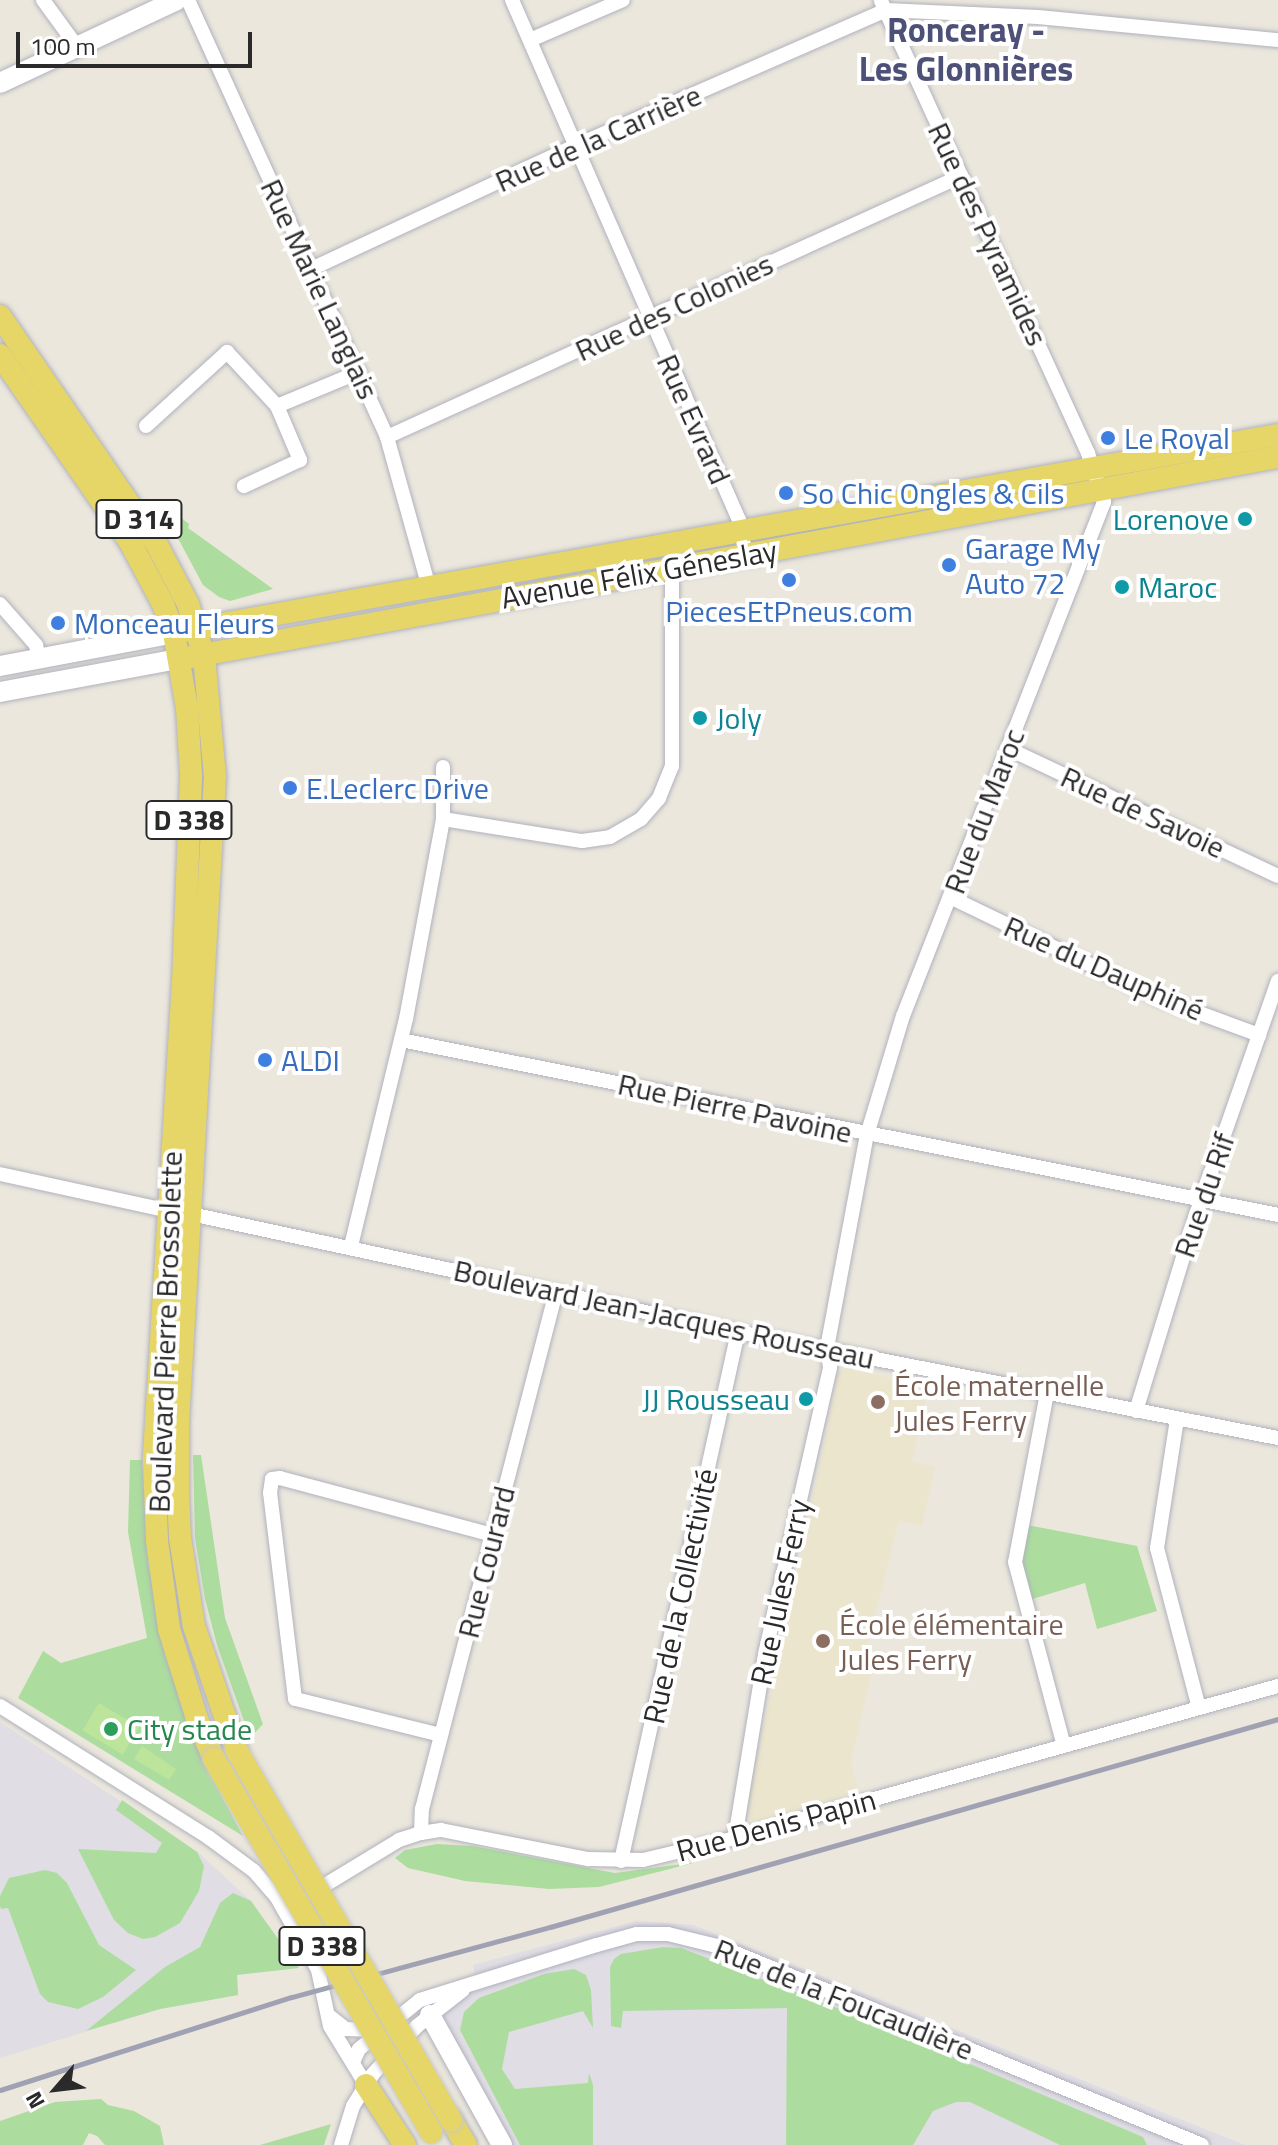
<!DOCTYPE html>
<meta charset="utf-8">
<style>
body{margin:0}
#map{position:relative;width:1278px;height:2145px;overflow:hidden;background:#ebe7dd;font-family:"Titillium Web",sans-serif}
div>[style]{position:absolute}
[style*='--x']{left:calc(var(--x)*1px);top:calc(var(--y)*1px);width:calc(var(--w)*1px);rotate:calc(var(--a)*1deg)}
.industrial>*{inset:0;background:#e0dde4}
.education>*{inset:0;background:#ebe5ce}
.green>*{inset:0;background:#acdd9e}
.pitch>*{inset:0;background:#bce49a;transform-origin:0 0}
.roads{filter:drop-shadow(0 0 2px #b0b2bd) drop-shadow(0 0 2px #b0b2bd)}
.street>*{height:14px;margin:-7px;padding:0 7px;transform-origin:7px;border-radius:7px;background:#fff}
.secondary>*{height:20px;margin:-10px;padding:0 10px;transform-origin:10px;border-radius:10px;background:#fff}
.primary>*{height:22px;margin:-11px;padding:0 11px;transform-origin:11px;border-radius:11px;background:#e6d667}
.rail>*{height:5px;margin:-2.5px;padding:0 2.5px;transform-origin:2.5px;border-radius:2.5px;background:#a0a1b3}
.bridges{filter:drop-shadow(0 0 2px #c8c8c8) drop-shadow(0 0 2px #c8c8c8)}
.primary-bridge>*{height:22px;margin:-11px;padding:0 11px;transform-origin:11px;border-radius:11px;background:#e6d667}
.dots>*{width:22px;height:22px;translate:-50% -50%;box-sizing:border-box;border:4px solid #fff;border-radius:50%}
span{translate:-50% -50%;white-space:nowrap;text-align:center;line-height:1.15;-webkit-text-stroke:8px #fff;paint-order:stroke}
.shield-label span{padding:2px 6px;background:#fff;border:2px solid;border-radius:6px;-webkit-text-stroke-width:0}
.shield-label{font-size:28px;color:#2a2a2a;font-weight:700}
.street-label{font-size:30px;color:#2a2a2a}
.shop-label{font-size:30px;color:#366cbe}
.left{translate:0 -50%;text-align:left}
.culture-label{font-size:30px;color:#0d838f}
.right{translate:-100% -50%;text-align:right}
.education-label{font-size:30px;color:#785e54}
.leisure-label{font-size:30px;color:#27864d}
.quarter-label{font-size:34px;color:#4e5177;font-weight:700}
.north{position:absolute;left:16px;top:2049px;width:80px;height:80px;-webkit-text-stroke:6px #fff;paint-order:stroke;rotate:242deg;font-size:22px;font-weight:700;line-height:32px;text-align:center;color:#2a2a2a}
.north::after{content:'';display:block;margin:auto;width:28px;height:36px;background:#2a2a2a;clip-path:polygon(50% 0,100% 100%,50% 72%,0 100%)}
.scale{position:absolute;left:16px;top:32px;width:236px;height:36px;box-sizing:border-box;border:4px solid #2a2a2a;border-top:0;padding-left:10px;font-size:24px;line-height:28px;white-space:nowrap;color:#2a2a2a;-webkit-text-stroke:6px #fff;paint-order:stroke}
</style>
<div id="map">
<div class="industrial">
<div style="clip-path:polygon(0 1722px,199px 1853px,251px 1901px,299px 1968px,237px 1975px,238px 1995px,160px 2009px,0 2058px)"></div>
<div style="clip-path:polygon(637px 1921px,693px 1925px,1245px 2145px,502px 2145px,436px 2020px,476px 1980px,473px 1965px)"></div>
</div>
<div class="education">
<div style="clip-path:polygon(846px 1368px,928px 1386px,912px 1462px,935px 1467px,922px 1526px,899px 1521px,863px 1662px,871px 1674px,851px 1763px,859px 1792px,754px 1822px,744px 1814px,780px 1651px,775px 1650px,789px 1594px,786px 1593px,790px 1575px,797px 1576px,838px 1373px)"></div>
</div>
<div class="green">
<div style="clip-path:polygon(157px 499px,189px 524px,188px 528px,273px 589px,230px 601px,219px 597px,203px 585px)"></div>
<div style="clip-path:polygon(193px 1455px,201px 1455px,225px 1618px,263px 1724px,250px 1738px,217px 1645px,205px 1599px,195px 1538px)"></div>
<div style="clip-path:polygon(130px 1460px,142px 1460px,148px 1562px,165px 1656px,208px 1770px,243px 1836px,18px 1698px,43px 1651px,61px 1663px,147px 1638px,128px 1532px)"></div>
<div style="clip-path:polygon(1022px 1524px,1137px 1546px,1157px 1611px,1097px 1629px,1085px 1583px,1026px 1601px,1015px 1562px)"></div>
<div style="clip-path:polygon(122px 1800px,197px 1852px,204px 1866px,199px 1891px,180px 1923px,155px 1937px,143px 1939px,128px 1933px,114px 1920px,78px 1849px,156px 1853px,162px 1843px,116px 1810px)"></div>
<div style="clip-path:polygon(437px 1844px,473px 1846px,615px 1873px,697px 1862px,599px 1887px,549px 1889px,465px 1881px,408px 1868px,395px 1858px,405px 1850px)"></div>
<div style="clip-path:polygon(45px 1870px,57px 1873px,67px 1883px,99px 1945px,136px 1970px,103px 1997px,78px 2009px,48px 2002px,40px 1994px,8px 1908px,1px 1909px,0 1906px,0 1896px,9px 1878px)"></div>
<div style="clip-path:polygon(233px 1893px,251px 1901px,299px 1968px,237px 1975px,238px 1995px,160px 2009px,86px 2031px,165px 1967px,200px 1947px,220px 1903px)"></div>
<div style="clip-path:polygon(663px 1947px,681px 1948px,837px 2008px,1143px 2137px,1147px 2145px,1060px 2145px,970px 2102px,956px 2102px,933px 2111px,913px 2145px,786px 2145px,787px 2008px,623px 2011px,621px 2028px,611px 2026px,610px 1967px,614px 1959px,621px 1954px)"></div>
<div style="clip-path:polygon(574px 1969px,586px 1975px,591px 1990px,593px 2028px,583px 2011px,509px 2032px,502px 2069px,515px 2089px,588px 2083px,589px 2073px,593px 2085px,593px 2145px,520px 2145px,460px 2030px,464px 2012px,479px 1998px,544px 1974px)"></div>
<div style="clip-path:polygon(101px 2099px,108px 2105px,134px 2111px,160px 2126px,164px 2145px,105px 2145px,97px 2136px,89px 2133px,83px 2145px,0 2145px,0 2121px,55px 2102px)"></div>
<div style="clip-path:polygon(331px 2124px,324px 2145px,260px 2145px)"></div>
</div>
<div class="pitch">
<div style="left:99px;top:1703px;width:47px;height:32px;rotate:31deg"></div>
<div style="clip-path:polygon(142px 1746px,176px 1769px,169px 1780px,134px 1759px)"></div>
</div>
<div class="roads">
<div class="street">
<div style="--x:43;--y:0;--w:59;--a:53.9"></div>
<div style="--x:188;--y:0;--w:480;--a:65.5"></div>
<div style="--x:387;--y:437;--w:156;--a:74.4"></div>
<div style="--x:512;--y:0;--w:567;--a:66.42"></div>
<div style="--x:739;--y:520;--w:36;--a:79"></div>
<div style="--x:530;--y:40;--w:101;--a:-23.3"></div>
<div style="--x:311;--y:269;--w:291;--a:-25"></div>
<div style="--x:575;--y:146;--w:339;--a:-23.6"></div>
<div style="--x:886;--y:10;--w:152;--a:2.6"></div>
<div style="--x:1038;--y:17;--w:241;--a:5.5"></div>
<div style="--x:277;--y:406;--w:89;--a:-22.5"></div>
<div style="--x:146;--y:426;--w:110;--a:-42.4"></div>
<div style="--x:227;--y:352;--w:74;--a:47.2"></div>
<div style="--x:277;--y:406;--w:59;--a:66.9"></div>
<div style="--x:300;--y:460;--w:62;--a:155.1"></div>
<div style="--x:387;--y:437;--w:631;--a:-24.45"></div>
<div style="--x:0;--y:604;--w:55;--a:48.7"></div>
<div style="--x:36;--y:645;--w:14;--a:78"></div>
<div style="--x:1009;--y:749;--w:297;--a:25.3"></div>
<div style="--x:443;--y:819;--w:141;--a:9"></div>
<div style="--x:582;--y:841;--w:28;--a:-8"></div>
<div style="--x:610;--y:837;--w:36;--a:-30"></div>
<div style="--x:641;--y:819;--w:28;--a:-49"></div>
<div style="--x:659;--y:798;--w:35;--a:-68"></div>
<div style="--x:672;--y:766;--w:198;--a:-90"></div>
<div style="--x:950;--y:897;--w:232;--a:25.8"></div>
<div style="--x:1159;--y:998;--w:107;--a:20.3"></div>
<div style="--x:401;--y:1040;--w:894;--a:11.28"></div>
<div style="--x:0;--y:1174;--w:173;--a:12.3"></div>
<div style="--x:191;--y:1214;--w:560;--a:12.17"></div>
<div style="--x:738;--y:1332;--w:550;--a:11.11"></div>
<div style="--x:351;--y:1246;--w:234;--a:-76.4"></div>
<div style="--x:406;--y:1019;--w:203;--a:-79.5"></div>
<div style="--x:443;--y:819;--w:52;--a:-90"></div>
<div style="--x:1047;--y:1393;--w:172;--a:100.7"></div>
<div style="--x:1015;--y:1562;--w:190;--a:75.1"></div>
<div style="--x:1136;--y:1411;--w:208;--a:-73"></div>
<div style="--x:1197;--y:1212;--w:245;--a:-70.7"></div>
<div style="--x:1177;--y:1419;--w:131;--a:98.8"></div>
<div style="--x:1157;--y:1548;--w:165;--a:75.3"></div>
<div style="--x:0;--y:1706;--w:246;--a:32.2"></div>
<div style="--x:208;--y:1837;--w:57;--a:36.5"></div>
<div style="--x:254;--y:1871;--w:33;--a:49"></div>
<div style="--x:276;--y:1896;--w:85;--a:60.4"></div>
<div style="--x:318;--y:1970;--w:57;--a:77.9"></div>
<div style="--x:330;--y:2026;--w:69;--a:58.6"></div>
<div style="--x:441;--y:1735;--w:150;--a:-166.1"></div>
<div style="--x:295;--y:1699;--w:208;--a:-96.9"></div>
<div style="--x:270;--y:1493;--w:14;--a:-82"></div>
<div style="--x:272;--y:1479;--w:8;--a:-7"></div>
<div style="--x:280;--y:1478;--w:220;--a:15"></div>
<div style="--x:421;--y:1833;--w:24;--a:-88"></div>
<div style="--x:422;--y:1809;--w:534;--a:-75.47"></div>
<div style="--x:735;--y:1838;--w:186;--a:-80.7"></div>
<div style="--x:765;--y:1654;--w:294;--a:-77.2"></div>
<div style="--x:830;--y:1367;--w:19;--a:-99"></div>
<div style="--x:827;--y:1348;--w:217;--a:-79.4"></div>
<div style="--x:867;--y:1135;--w:124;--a:-73.2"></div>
<div style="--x:903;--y:1016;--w:552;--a:-68.64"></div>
<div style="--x:1104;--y:502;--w:52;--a:-108.1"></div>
<div style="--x:1088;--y:453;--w:498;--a:-114.6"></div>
<div style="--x:621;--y:1861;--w:542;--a:-77.53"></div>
<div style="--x:284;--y:1910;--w:135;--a:-31.3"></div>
<div style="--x:399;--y:1840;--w:23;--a:-18"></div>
<div style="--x:421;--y:1833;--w:20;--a:-9"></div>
<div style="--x:441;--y:1830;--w:150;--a:11.2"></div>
<div style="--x:588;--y:1859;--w:55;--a:1"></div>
<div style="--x:643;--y:1860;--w:95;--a:-13.4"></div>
<div style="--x:735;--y:1838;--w:564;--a:-15.64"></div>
<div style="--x:328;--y:2015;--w:23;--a:38"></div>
<div style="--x:346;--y:2029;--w:31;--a:2"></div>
<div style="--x:353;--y:2062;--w:14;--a:-65"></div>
<div style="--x:359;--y:2049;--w:78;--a:-38.8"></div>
<div style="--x:420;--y:2000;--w:185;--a:-17.3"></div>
<div style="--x:597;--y:1945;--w:41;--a:-15.4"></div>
<div style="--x:637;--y:1934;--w:31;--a:0"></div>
<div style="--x:668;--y:1934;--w:55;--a:13.8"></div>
<div style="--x:721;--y:1947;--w:520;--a:22.37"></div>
<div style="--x:341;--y:2145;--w:41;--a:-72.9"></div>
<div style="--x:353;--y:2106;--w:36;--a:-58"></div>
<div style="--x:372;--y:2075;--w:67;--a:-47.4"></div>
<div style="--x:417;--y:2026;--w:58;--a:-38"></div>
</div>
<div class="secondary">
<div style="--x:0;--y:83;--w:195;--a:-25.1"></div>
<div style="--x:0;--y:666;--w:177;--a:-10.7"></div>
<div style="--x:0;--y:692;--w:181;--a:-10.5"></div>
<div style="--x:430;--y:2015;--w:149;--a:61"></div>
</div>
<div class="primary">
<div style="--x:0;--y:316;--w:275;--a:55.5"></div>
<div style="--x:156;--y:543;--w:69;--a:62.3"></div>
<div style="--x:188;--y:604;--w:54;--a:72.9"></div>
<div style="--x:204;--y:656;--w:121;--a:84.8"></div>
<div style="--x:215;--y:777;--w:647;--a:93.28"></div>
<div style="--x:178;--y:1423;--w:70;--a:90"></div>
<div style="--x:178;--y:1493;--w:45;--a:87.5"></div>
<div style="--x:180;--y:1538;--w:89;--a:81"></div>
<div style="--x:194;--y:1626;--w:130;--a:71.1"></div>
<div style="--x:0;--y:355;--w:228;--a:55.2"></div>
<div style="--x:130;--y:542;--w:70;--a:62"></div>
<div style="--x:163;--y:604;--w:31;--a:69"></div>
<div style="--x:174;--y:633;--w:76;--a:80.2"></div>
<div style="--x:187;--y:708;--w:68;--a:86.6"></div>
<div style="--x:191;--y:776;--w:205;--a:92.2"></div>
<div style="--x:183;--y:981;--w:479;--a:93.5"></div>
<div style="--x:154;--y:1459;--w:82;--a:87.9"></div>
<div style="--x:157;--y:1541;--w:89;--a:82.2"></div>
<div style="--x:169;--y:1629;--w:94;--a:72.7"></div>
<div style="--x:197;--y:1719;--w:43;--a:67"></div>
<div style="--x:183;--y:631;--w:1112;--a:-10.15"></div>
<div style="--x:191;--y:657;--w:1105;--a:-10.43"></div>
<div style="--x:366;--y:2085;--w:72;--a:57"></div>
<div style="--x:451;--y:2120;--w:29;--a:59"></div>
</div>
</div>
<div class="rail">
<div style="--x:0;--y:2090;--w:306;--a:-17.7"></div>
<div style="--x:292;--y:1997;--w:267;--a:-15.2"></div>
<div style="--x:550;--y:1927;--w:757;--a:-15.95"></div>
</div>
<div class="bridges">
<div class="primary-bridge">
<div style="--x:236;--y:1749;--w:429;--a:59.9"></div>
<div style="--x:214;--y:1759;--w:432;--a:59.8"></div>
</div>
</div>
<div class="dots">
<div style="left:1108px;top:438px;background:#3f7fe0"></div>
<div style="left:786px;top:493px;background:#3f7fe0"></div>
<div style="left:1245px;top:519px;background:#0f9aa8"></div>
<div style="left:949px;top:565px;background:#3f7fe0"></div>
<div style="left:789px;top:580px;background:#3f7fe0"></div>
<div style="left:1122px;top:587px;background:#0f9aa8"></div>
<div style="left:58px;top:623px;background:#3f7fe0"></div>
<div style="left:700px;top:718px;background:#0f9aa8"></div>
<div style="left:290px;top:788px;background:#3f7fe0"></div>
<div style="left:265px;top:1060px;background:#3f7fe0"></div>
<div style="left:806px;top:1399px;background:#0f9aa8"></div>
<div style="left:878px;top:1402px;background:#8d6e63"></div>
<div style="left:823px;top:1641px;background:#8d6e63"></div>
<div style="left:111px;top:1729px;background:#2e9e5b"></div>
</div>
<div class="shield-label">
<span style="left:139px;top:519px">D 314</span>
<span style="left:189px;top:820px">D 338</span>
<span style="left:322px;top:1946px">D 338</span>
</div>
<div class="street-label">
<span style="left:598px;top:138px;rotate:-24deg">Rue de la Carrière</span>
<span style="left:988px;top:234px;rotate:65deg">Rue des Pyramides</span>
<span style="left:320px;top:289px;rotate:65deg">Rue Marie Langlais</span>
<span style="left:674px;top:307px;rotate:-25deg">Rue des Colonies</span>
<span style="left:694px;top:419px;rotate:66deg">Rue Evrard</span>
<span style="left:639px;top:574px;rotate:-10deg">Avenue Félix Géneslay</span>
<span style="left:984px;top:811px;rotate:-69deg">Rue du Maroc</span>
<span style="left:1143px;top:812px;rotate:25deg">Rue de Savoie</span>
<span style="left:1104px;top:968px;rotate:24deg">Rue du Dauphiné</span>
<span style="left:735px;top:1108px;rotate:12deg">Rue Pierre Pavoine</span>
<span style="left:1204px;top:1195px;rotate:-71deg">Rue du Rif</span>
<span style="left:664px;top:1314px;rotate:12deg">Boulevard Jean-Jacques Rousseau</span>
<span style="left:165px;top:1332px;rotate:-88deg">Boulevard Pierre Brossolette</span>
<span style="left:486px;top:1562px;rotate:-76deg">Rue Courard</span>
<span style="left:780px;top:1592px;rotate:-78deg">Rue Jules Ferry</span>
<span style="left:680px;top:1596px;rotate:-78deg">Rue de la Collectivité</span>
<span style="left:776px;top:1825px;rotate:-15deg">Rue Denis Papin</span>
<span style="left:844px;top:1999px;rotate:22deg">Rue de la Foucaudière</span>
</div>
<div class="shop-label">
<span class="left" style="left:1124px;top:438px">Le Royal</span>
<span class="left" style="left:802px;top:493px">So Chic Ongles &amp; Cils</span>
<span class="left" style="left:965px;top:565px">Garage My<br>Auto 72</span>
<span style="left:789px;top:611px">PiecesEtPneus.com</span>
<span class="left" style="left:74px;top:623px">Monceau Fleurs</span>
<span class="left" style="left:306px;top:788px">E.Leclerc Drive</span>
<span class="left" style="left:281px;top:1060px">ALDI</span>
</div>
<div class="culture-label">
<span class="right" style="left:1229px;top:519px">Lorenove</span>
<span class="left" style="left:1138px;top:587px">Maroc</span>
<span class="left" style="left:716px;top:718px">Joly</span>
<span class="right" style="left:790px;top:1399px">JJ Rousseau</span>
</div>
<div class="education-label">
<span class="left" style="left:894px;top:1402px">École maternelle<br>Jules Ferry</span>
<span class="left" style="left:839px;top:1641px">École élémentaire<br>Jules Ferry</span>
</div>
<div class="leisure-label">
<span class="left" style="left:127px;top:1729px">City stade</span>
</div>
<div class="quarter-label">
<span style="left:966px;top:49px">Ronceray -<br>Les Glonnières</span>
</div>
<div class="north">N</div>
<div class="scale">100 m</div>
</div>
